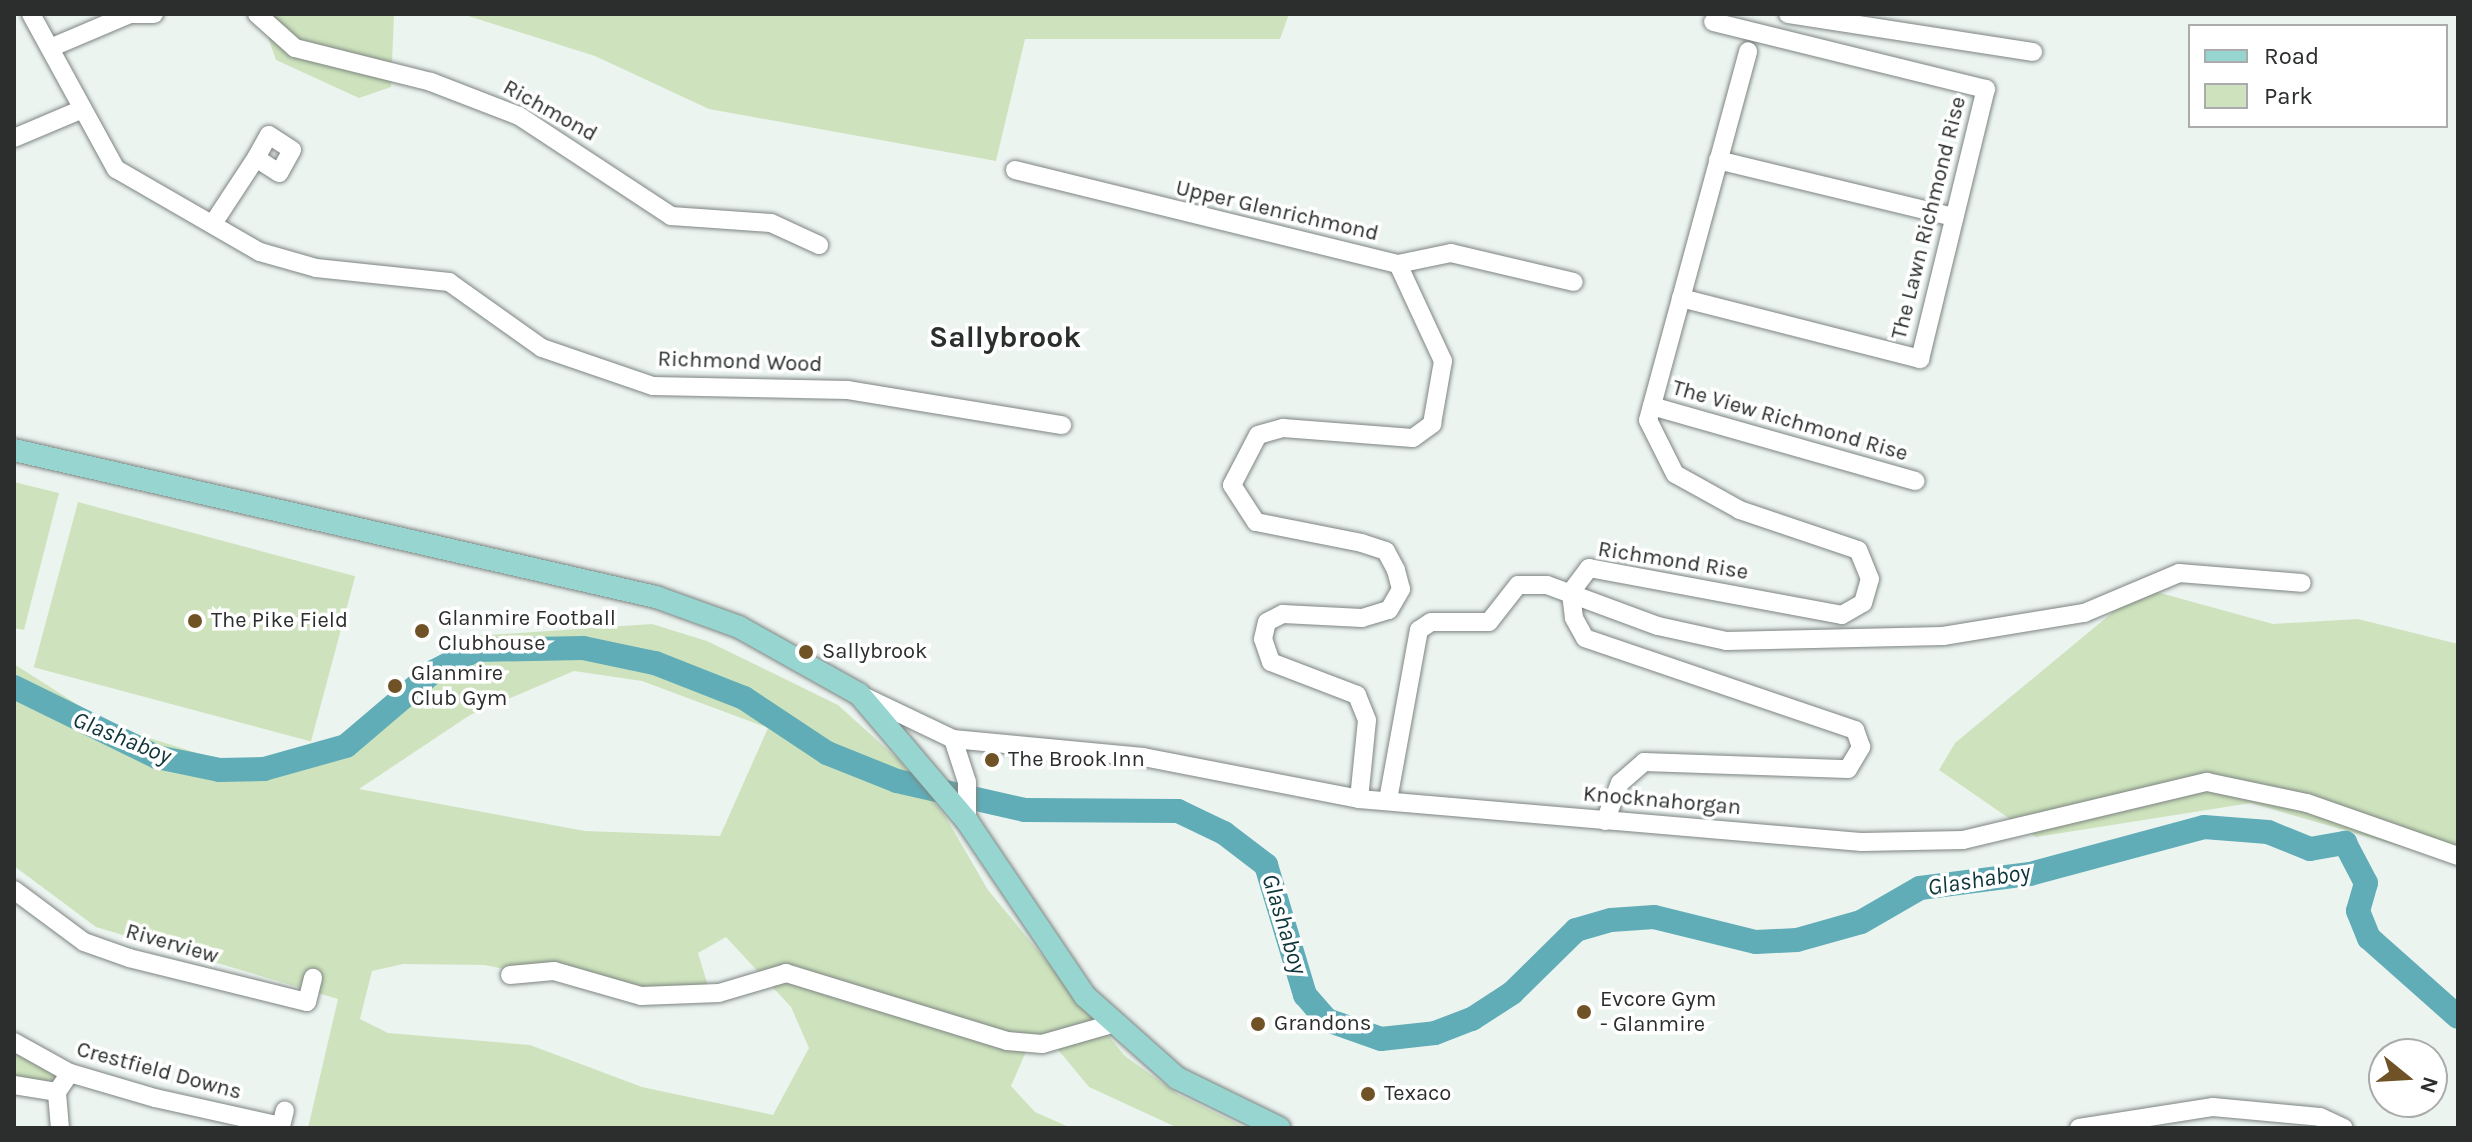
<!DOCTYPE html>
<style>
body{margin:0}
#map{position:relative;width:2472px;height:1142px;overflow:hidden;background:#ecf4f0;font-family:Karla,sans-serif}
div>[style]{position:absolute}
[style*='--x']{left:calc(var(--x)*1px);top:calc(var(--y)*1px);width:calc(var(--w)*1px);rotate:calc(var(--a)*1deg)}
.green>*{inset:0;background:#cee3bd;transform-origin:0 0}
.river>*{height:24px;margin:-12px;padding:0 12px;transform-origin:12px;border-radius:12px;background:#60adb7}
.roads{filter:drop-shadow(0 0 2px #7d8481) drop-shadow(0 0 2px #7d8481)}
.minor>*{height:18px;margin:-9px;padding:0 9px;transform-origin:9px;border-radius:9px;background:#fff}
.major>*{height:22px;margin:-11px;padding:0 11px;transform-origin:11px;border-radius:11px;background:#97d5d0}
.dots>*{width:22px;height:22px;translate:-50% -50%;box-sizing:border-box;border:4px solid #fff;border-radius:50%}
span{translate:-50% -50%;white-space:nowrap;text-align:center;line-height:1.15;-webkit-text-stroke:7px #fff;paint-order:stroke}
.street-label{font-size:22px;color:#2b2e2d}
.poi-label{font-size:22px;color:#2b2e2d}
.left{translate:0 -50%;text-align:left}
.water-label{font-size:24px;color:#0e3539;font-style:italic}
.district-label{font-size:30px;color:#2b2e2d;font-weight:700}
.frame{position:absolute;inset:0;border:16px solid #2b2e2d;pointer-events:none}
.legend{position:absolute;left:2188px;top:24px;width:260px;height:104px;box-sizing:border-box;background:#fff;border:2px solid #aaabab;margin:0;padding:10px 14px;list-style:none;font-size:24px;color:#2b2e2d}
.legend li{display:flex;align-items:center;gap:16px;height:40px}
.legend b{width:40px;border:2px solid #aaabab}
.north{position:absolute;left:2368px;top:1038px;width:80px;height:80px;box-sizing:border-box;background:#fff;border:2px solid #aaabab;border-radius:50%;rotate:108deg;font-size:22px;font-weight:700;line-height:32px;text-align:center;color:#2b2e2d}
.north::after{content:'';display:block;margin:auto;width:28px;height:36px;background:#705227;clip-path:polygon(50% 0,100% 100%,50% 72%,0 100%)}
</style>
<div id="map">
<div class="green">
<div style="clip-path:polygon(260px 14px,394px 14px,391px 87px,359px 98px,276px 60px)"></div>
<div style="clip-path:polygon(462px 14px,1289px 14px,1280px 39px,1025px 39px,996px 161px,709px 109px,595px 56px)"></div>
<div style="clip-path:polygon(14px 482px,59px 493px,24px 630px,14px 628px)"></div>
<div style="left:78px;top:502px;width:287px;height:171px;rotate:15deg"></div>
<div style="clip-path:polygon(2142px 588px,2273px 624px,2358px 619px,2458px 644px,2458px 863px,2251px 803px,2036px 837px,1939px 770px,1955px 743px)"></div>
<div style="clip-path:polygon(evenodd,652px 624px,707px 641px,838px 705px,899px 760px,945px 816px,988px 890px,1125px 1056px,1179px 1095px,1246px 1128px,1178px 1128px,1089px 1087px,1055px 1046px,1031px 1040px,1011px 1086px,1035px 1112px,1071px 1128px,308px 1128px,338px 999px,96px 927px,14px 866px,14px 664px,111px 726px,229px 763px,324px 747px,473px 636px,652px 624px,574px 671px,642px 681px,768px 728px,720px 836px,585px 831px,359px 789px,470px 715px,574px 671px,652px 624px,726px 937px,791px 1007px,809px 1048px,773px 1115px,642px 1087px,530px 1045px,388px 1033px,360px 1019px,372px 971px,403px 964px,484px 965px,681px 1003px,708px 986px,698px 953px,726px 937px)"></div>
<div style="clip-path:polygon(14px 1033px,70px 1073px,57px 1092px,14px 1084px)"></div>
</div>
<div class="river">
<div style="--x:14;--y:687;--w:159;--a:26.1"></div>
<div style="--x:157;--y:757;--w:64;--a:11.7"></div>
<div style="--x:220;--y:770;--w:44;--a:-1.3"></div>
<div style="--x:264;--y:769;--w:85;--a:-15.7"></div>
<div style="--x:346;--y:746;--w:114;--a:-40.4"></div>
<div style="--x:433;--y:672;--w:48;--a:-27.1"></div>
<div style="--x:476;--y:650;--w:107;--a:-1.1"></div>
<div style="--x:583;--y:648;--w:74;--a:11.8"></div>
<div style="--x:655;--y:663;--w:96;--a:21.5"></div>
<div style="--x:744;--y:698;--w:100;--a:33.5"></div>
<div style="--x:827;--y:753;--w:75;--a:21.8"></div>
<div style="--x:897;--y:781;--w:131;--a:12.8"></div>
<div style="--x:1025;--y:810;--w:153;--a:0.4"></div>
<div style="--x:1178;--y:811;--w:51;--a:25.6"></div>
<div style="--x:1224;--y:833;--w:53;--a:37.3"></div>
<div style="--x:1266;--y:865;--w:136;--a:73.3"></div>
<div style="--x:1305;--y:995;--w:33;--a:49"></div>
<div style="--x:1327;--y:1020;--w:57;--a:19.4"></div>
<div style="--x:1381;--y:1039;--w:54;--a:-6.3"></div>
<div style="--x:1435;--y:1033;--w:40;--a:-21"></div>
<div style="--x:1472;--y:1019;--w:48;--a:-33"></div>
<div style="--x:1512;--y:993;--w:90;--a:-44.5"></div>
<div style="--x:1576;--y:930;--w:36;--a:-16"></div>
<div style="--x:1611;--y:920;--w:43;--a:-4"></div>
<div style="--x:1654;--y:917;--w:105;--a:13.8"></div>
<div style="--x:1756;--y:942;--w:41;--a:-2.8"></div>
<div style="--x:1797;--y:940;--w:66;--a:-15.7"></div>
<div style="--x:1861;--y:922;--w:68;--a:-30"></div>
<div style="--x:1920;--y:888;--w:111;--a:-7.3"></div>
<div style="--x:2030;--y:874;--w:180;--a:-15.1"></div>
<div style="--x:2204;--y:827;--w:64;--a:4.5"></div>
<div style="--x:2268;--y:832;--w:45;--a:22"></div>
<div style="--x:2310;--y:849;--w:36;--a:-10"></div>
<div style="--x:2345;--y:843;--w:45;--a:62.3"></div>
<div style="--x:2366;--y:883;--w:29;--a:106"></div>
<div style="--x:2358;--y:911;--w:29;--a:68"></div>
<div style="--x:2369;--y:938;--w:119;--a:41.6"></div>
</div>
<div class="roads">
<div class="minor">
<div style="--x:31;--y:14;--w:177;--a:61.3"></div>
<div style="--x:116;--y:169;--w:166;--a:30"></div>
<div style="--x:260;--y:252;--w:58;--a:15.9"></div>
<div style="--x:316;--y:268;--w:134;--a:6"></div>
<div style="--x:449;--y:282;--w:114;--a:35.4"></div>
<div style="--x:542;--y:348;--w:117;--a:18.9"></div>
<div style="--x:653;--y:386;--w:195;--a:1.2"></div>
<div style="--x:848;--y:390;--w:217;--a:9.3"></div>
<div style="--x:130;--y:14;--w:24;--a:0"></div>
<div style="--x:257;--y:14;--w:51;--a:41.8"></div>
<div style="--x:295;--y:48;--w:140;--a:14"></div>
<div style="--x:431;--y:82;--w:94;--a:21.1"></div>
<div style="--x:519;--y:116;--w:182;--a:33.3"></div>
<div style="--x:671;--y:216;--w:100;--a:4"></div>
<div style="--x:771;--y:223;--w:53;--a:24.6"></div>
<div style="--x:1788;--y:14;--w:248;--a:8.8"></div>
<div style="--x:50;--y:48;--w:87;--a:-23"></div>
<div style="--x:269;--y:135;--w:27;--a:33"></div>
<div style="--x:292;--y:150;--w:26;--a:119"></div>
<div style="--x:279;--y:173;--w:27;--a:-147"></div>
<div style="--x:256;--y:158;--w:26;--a:-61"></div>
<div style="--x:14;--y:138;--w:69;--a:-22.9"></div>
<div style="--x:1718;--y:160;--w:243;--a:13.6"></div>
<div style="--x:1015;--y:170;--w:394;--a:13.8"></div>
<div style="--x:1398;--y:264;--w:54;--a:-11.7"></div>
<div style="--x:1451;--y:253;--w:126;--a:13.3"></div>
<div style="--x:214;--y:222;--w:77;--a:-56.7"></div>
<div style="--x:1681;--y:298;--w:247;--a:14.3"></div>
<div style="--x:1920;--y:359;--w:278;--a:-76.3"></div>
<div style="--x:1986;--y:89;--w:281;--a:-166.2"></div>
<div style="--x:1652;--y:406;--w:274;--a:15.9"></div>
<div style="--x:859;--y:694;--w:104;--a:25.6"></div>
<div style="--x:953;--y:739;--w:191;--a:5.4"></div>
<div style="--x:1143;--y:757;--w:220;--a:11"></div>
<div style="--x:1359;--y:799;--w:505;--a:4.89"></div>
<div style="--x:1862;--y:842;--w:101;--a:-1.1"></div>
<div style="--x:1963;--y:840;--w:251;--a:-13.4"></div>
<div style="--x:2207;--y:782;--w:102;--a:11.9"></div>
<div style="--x:2307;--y:803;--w:160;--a:19.3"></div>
<div style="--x:953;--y:739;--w:45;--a:72"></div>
<div style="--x:967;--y:782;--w:39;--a:90"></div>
<div style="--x:1359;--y:799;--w:79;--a:-84.2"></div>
<div style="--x:1367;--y:720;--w:27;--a:-112"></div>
<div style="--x:1357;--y:695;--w:92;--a:-159"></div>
<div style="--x:1271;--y:662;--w:24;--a:-109"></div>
<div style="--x:1263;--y:639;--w:17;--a:-77"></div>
<div style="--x:1267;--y:622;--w:18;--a:-27"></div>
<div style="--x:1283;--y:614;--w:79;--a:2.9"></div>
<div style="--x:1362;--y:618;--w:28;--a:-17"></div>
<div style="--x:1389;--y:610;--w:24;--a:-60"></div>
<div style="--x:1401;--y:589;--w:20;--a:-105"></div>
<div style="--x:1396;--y:570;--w:21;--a:-118"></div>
<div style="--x:1386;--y:551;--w:25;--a:-162"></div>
<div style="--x:1362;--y:543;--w:108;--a:-168.8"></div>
<div style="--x:1256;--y:522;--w:44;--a:-123"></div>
<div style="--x:1232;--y:485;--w:56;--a:-62.5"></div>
<div style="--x:1258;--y:435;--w:26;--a:-16"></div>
<div style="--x:1283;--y:428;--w:130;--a:4.4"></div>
<div style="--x:1413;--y:438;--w:24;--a:-36"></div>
<div style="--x:1432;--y:424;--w:64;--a:-80.1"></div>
<div style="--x:1443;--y:361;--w:107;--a:-114.9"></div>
<div style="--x:1388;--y:800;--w:173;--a:-79.7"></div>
<div style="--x:1419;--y:630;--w:14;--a:-34"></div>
<div style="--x:1431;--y:622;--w:58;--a:0"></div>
<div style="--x:1489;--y:622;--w:47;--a:-51.9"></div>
<div style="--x:1518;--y:585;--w:29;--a:0"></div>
<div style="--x:1547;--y:585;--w:118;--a:20.3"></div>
<div style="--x:1658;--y:626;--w:70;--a:12.4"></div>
<div style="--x:1726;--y:641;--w:217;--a:-1.3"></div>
<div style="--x:1943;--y:636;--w:143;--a:-9.3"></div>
<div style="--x:2084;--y:613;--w:103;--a:-22.8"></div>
<div style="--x:2179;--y:573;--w:123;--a:4.6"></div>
<div style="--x:1605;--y:821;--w:41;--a:-68.5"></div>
<div style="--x:1620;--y:783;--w:32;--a:-41"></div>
<div style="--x:1644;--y:762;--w:204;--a:2"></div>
<div style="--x:1848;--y:769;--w:26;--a:-59"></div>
<div style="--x:1861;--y:747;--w:18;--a:-109"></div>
<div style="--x:1855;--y:730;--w:285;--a:-161.2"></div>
<div style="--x:1585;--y:638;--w:23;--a:-119"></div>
<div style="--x:1574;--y:618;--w:26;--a:-97"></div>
<div style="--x:1571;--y:592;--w:30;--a:-53"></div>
<div style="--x:1589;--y:568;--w:257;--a:10.5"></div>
<div style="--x:1842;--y:615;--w:24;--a:-30"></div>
<div style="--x:1863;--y:603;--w:25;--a:-74"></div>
<div style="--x:1870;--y:579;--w:31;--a:-112"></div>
<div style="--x:1858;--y:550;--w:125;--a:-161.3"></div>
<div style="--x:1740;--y:510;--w:74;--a:-151"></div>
<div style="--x:1675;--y:474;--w:60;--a:-116.6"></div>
<div style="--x:1648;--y:420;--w:382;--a:-74.8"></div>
<div style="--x:14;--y:890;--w:87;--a:36.6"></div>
<div style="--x:84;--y:942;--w:48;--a:19.6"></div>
<div style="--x:129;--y:958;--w:183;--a:13.9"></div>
<div style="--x:307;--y:1002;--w:25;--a:-76"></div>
<div style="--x:510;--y:975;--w:44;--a:-5.2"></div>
<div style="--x:554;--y:971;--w:91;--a:16"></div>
<div style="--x:641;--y:996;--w:78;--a:-2.2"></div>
<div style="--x:719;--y:993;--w:70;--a:-16.6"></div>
<div style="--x:786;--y:973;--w:231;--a:17.1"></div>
<div style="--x:1007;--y:1041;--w:35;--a:5"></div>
<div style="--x:1042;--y:1044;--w:76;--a:-16"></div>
<div style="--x:14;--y:1042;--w:64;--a:29"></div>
<div style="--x:70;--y:1073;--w:89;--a:16.4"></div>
<div style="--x:155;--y:1098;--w:129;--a:12.5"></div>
<div style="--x:281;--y:1126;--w:16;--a:-76"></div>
<div style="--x:14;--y:1085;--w:44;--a:9.2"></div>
<div style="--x:60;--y:1128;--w:36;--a:-95"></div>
<div style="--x:57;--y:1092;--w:23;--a:-56"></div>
<div style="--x:2079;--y:1128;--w:136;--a:-8.9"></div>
<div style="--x:2213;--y:1107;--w:107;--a:5.3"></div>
<div style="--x:2320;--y:1117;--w:26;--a:25"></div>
</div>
<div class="major">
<div style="--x:14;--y:450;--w:659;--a:12.9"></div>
<div style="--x:656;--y:597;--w:88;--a:19.9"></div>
<div style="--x:739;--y:627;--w:137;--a:29.2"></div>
<div style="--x:859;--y:694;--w:167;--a:49.6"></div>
<div style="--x:967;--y:821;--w:211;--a:56"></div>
<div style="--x:1085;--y:996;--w:123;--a:41.7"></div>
<div style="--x:1177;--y:1078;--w:114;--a:26.1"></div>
</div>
</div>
<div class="dots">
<div style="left:195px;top:621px;background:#705227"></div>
<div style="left:422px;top:631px;background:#705227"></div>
<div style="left:806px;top:652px;background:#705227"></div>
<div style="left:395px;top:686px;background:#705227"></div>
<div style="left:992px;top:760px;background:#705227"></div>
<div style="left:1584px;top:1012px;background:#705227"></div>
<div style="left:1258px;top:1024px;background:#705227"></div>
<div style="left:1368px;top:1094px;background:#705227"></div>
</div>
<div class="street-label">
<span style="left:550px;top:111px;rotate:29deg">Richmond</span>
<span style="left:1277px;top:211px;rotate:13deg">Upper Glenrichmond</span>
<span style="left:1929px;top:218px;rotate:-76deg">The Lawn Richmond Rise</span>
<span style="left:740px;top:362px;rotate:2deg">Richmond Wood</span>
<span style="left:1790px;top:421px;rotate:16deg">The View Richmond Rise</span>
<span style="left:1673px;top:561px;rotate:9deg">Richmond Rise</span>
<span style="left:1662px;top:801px;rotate:5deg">Knocknahorgan</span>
<span style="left:172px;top:944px;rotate:16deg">Riverview</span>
<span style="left:159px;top:1071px;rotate:15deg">Crestfield Downs</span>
</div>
<div class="poi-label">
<span class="left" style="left:438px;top:631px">Glanmire Football<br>Clubhouse</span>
<span class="left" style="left:211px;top:621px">The Pike Field</span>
<span class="left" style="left:822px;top:652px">Sallybrook</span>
<span class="left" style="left:411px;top:686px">Glanmire<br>Club Gym</span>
<span class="left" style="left:1008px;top:760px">The Brook Inn</span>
<span class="left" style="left:1600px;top:1012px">Evcore Gym<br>- Glanmire</span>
<span class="left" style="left:1274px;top:1024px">Grandons</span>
<span class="left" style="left:1384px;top:1094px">Texaco</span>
</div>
<div class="water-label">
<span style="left:122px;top:738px;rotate:22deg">Glashaboy</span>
<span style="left:1979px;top:880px;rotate:-9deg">Glashaboy</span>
<span style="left:1284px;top:924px;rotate:73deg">Glashaboy</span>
</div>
<div class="district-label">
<span style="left:1005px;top:337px">Sallybrook</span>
</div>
<div class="frame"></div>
<ul class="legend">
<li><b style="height:10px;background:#97d5d0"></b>Road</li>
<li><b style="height:22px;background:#cee3bd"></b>Park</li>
</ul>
<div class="north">N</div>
</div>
